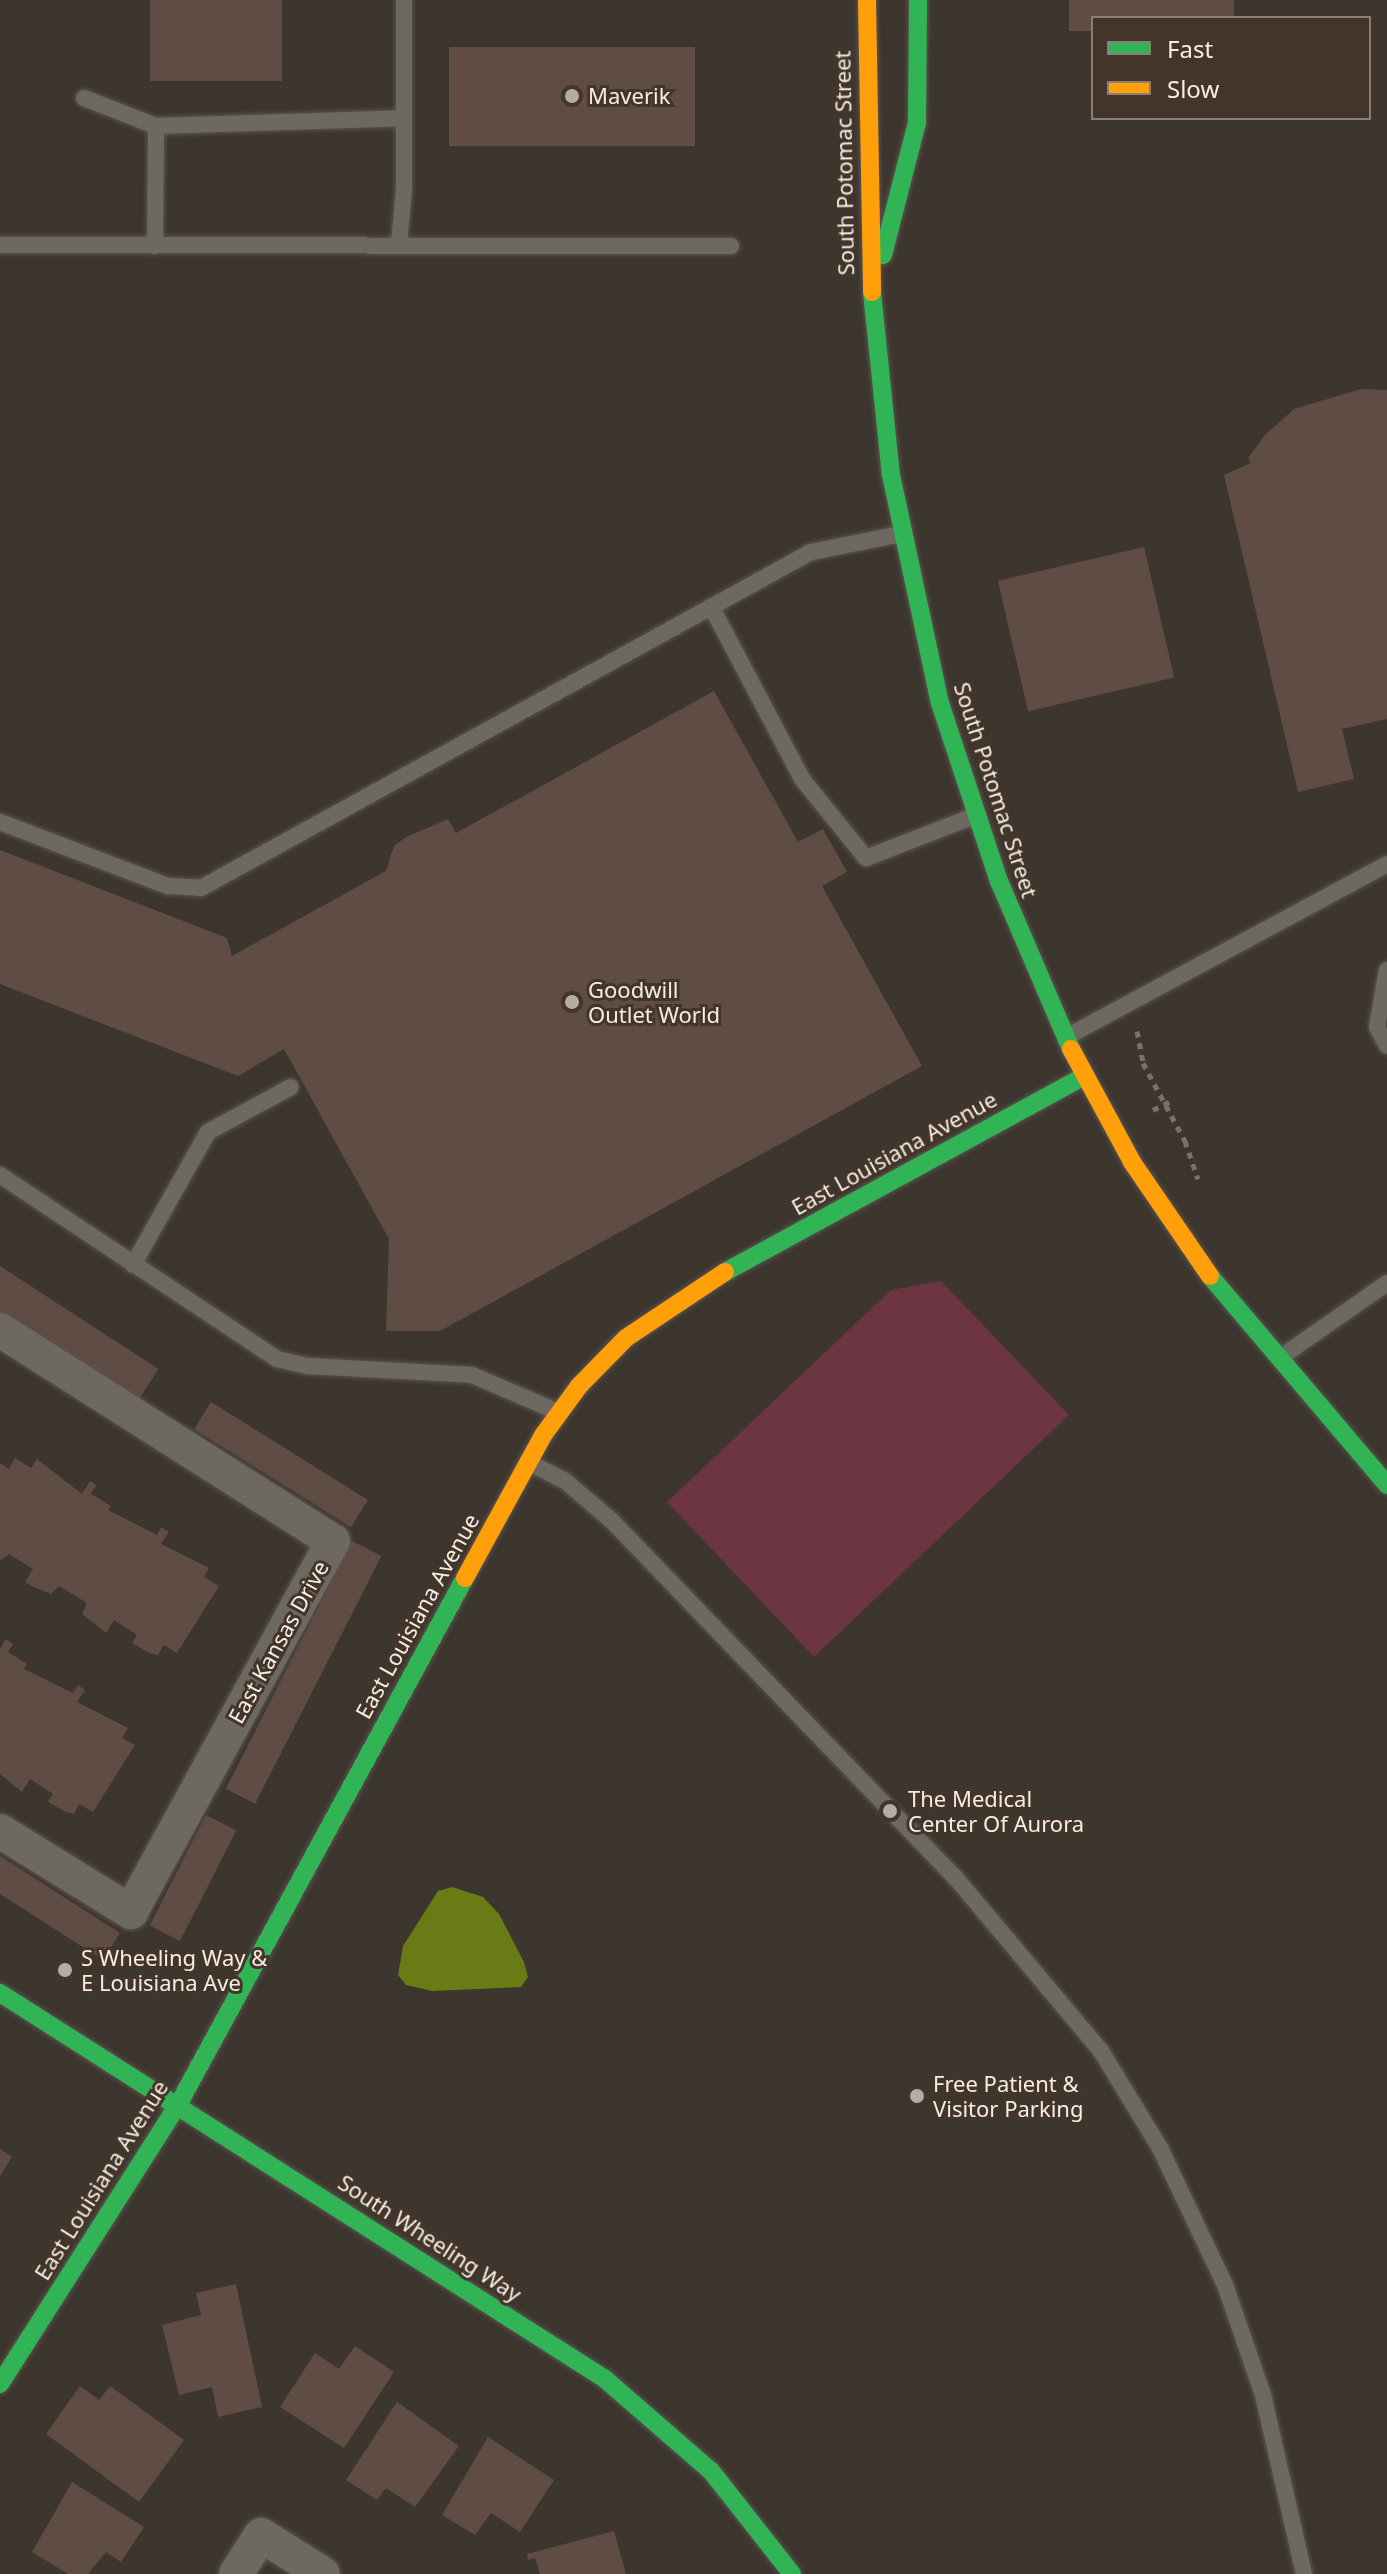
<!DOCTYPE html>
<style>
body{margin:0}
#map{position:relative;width:1387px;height:2574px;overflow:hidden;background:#3d362f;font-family:"Noto Sans",sans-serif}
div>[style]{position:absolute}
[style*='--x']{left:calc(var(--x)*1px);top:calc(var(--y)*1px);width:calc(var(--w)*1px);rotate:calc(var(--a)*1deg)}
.green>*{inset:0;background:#6d3441}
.water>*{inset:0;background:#6a7b15}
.building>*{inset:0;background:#5f4c44;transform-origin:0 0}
.path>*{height:5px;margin-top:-2.5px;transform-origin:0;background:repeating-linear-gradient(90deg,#77726c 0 6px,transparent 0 12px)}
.roads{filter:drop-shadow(0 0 2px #5a534e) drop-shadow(0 0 2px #5a534e)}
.lane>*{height:16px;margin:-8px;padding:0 8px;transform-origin:8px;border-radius:8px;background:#6e6863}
.street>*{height:34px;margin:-17px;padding:0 17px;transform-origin:17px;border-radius:17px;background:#6e6863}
.fast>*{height:18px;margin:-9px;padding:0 9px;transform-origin:9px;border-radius:9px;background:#30b455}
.slow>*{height:18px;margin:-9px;padding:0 9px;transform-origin:9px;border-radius:9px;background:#ff9f0a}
.dots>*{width:22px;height:22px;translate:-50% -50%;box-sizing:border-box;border:4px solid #433529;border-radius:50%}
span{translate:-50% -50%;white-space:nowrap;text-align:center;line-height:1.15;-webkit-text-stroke:6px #433529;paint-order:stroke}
.poi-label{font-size:22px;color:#f6ede5}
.left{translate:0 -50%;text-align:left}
.street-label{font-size:22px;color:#f6ede5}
.legend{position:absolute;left:1091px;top:16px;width:280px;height:104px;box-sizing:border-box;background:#433529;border:2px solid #8b7f74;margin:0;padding:10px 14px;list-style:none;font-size:24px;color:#f6ede5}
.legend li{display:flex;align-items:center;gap:16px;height:40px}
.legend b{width:40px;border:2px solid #8b7f74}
</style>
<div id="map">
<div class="green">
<div style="clip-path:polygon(941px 1281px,1069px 1415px,814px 1657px,667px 1502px,891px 1290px)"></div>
</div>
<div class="water">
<div style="clip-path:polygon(452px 1887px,483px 1897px,499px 1914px,524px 1962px,528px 1977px,521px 1987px,432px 1991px,406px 1985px,398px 1975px,403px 1946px,438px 1891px)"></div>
</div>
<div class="building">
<div style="left:150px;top:0;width:132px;height:81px"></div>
<div style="clip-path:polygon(1069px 0,1234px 0,1234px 18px,1093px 18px,1093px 31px,1069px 31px)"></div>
<div style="left:449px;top:47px;width:246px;height:99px"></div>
<div style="clip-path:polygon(1361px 389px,1387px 390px,1387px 719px,1342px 729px,1354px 779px,1298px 792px,1224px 475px,1251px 463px,1248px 458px,1265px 435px,1294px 409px)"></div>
<div style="left:1144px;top:547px;width:134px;height:150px;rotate:77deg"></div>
<div style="clip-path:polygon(714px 691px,798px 842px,823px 829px,847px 872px,822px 886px,922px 1066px,440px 1331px,386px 1331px,389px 1239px,284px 1049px,238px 1076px,0 984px,0 850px,227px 938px,232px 956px,386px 871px,394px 846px,406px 837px,448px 819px,456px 833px)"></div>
<div style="left:0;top:1266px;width:189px;height:39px;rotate:33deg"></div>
<div style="left:211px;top:1402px;width:185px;height:32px;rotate:32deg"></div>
<div style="clip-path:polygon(15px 1458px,31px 1468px,37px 1459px,82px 1494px,90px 1481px,96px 1485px,91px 1494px,111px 1506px,108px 1510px,157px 1535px,161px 1527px,169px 1532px,161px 1544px,209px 1568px,204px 1577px,219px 1586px,177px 1653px,164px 1645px,158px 1655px,149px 1653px,132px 1643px,137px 1635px,114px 1620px,106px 1633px,82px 1614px,87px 1603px,59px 1586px,51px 1594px,32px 1586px,25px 1582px,33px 1569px,9px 1554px,0 1561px,0 1463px,9px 1469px)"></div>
<div style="left:352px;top:1541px;width:33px;height:278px;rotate:27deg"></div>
<div style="clip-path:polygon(6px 1639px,13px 1644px,8px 1652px,27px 1664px,24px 1669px,73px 1693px,78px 1685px,85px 1690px,77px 1702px,128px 1728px,122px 1738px,135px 1745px,93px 1812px,79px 1804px,74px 1814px,66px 1812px,48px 1802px,53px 1794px,30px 1779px,22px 1792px,0 1774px,0 1649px)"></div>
<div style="left:206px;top:1815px;width:34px;height:124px;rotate:27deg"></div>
<div style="clip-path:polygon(0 1856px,120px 1933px,103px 1960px,0 1894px)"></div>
<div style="clip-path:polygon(0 2149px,12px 2157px,0 2176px)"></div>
<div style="clip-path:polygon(236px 2284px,262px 2407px,218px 2417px,212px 2387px,179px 2395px,162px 2325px,201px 2315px,196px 2293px)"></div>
<div style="clip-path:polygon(355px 2346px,394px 2372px,344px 2448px,280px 2407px,315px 2353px,339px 2369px)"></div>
<div style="clip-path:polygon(80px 2386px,99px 2400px,110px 2386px,184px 2440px,139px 2502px,46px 2434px)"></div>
<div style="clip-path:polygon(397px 2402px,459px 2446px,415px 2507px,386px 2488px,377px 2500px,346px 2480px)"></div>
<div style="clip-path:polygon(488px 2437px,554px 2480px,520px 2532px,491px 2513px,475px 2535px,442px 2515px)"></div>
<div style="clip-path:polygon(72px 2482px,144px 2527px,121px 2562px,106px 2552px,88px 2574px,68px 2574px,32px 2552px)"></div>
<div style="clip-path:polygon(614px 2531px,626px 2574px,540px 2574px,535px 2558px,528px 2560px,527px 2554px)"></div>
</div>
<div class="path">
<div style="--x:1137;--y:1031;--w:33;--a:79"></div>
<div style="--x:1143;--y:1063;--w:89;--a:61.7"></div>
<div style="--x:1185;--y:1141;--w:40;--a:71.1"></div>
<div style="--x:1153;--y:1110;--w:22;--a:-27"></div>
</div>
<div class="roads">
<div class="lane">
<div style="--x:84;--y:98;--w:77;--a:21.3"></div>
<div style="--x:156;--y:126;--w:248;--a:-1.8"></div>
<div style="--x:0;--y:245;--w:731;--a:0.08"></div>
<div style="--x:399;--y:245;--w:56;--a:-84.9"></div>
<div style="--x:404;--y:189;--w:189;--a:-90"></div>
<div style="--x:155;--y:246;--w:120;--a:-89.5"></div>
<div style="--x:712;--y:608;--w:193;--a:62.2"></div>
<div style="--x:802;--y:779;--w:102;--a:51"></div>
<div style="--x:866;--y:858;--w:119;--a:-21.2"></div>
<div style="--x:0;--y:822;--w:180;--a:20.9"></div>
<div style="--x:168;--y:886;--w:33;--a:3"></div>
<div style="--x:201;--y:888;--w:696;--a:-28.85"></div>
<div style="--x:811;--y:552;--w:92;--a:-11.3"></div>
<div style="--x:1387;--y:970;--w:58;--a:100"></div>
<div style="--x:1377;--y:1027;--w:21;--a:62"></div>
<div style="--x:1068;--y:1036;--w:362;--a:-28.3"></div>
<div style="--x:0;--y:1175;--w:333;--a:33.6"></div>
<div style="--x:277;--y:1359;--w:32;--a:13"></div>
<div style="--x:308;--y:1366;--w:164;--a:3.1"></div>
<div style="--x:472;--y:1375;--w:94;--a:23.3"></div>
<div style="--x:133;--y:1265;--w:153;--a:-60.6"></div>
<div style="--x:208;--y:1132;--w:94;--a:-28.5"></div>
<div style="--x:1281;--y:1357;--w:129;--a:-34.9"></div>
<div style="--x:530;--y:1463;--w:38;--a:27"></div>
<div style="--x:564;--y:1480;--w:63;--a:40.5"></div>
<div style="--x:612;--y:1521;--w:494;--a:46.1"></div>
<div style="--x:955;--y:1877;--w:227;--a:50"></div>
<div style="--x:1101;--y:2051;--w:114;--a:58.7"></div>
<div style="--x:1160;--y:2148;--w:152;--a:64.6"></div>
<div style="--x:1225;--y:2285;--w:116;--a:70.9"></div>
<div style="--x:1263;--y:2395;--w:184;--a:77.1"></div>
</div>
<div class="street">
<div style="--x:0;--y:1330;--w:394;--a:32.4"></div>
<div style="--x:333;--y:1541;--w:422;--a:118.6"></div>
<div style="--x:131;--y:1912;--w:154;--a:-148.3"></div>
<div style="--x:236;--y:2574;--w:46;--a:-57.3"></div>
<div style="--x:261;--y:2535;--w:73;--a:32.2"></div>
</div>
<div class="fast">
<div style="--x:883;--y:255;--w:136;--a:-75.6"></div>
<div style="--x:917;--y:123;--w:123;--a:-89.5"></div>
<div style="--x:872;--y:292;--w:184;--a:84.1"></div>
<div style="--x:891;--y:475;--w:233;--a:77.9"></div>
<div style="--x:940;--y:703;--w:188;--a:71.7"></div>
<div style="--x:999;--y:881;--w:183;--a:66.8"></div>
<div style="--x:725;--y:1272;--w:408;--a:-28.6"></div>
<div style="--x:1210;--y:1276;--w:274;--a:49.7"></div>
<div style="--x:0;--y:1993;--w:718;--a:32.54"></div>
<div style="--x:605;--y:2379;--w:140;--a:41"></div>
<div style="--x:711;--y:2471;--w:131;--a:51.8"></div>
<div style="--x:0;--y:2384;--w:331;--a:-57.5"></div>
<div style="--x:178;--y:2105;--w:600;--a:-61.43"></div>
</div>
<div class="slow">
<div style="--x:867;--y:0;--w:292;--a:89"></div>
<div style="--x:1071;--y:1049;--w:128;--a:61.6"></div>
<div style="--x:1132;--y:1162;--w:138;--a:55.6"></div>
<div style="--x:465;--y:1578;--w:164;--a:-61.3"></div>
<div style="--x:544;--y:1434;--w:59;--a:-53.9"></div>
<div style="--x:579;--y:1386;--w:67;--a:-45.6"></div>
<div style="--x:626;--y:1338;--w:119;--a:-33.7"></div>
</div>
</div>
<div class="dots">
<div style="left:572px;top:96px;background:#b5ada5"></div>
<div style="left:572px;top:1002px;background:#b5ada5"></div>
<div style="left:890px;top:1811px;background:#b5ada5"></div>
<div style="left:65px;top:1970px;background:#b5ada5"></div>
<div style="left:917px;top:2096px;background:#b5ada5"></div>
</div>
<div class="poi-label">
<span class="left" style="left:588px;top:96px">Maverik</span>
<span class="left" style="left:588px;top:1002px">Goodwill<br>Outlet World</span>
<span class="left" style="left:908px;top:1811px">The Medical<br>Center Of Aurora</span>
<span class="left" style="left:81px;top:1970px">S Wheeling Way &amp;<br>E Louisiana Ave</span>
<span class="left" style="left:933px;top:2096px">Free Patient &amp;<br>Visitor Parking</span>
</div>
<div class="street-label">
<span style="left:844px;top:163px;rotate:-91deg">South Potomac Street</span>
<span style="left:996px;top:790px;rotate:72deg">South Potomac Street</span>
<span style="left:894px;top:1153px;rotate:-29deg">East Louisiana Avenue</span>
<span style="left:417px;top:1616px;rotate:-61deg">East Louisiana Avenue</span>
<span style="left:278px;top:1642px;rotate:-61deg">East Kansas Drive</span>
<span style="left:101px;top:2180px;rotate:-58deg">East Louisiana Avenue</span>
<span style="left:430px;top:2238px;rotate:33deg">South Wheeling Way</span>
</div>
<ul class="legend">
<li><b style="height:10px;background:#30b455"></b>Fast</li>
<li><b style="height:10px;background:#ff9f0a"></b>Slow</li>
</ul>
</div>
